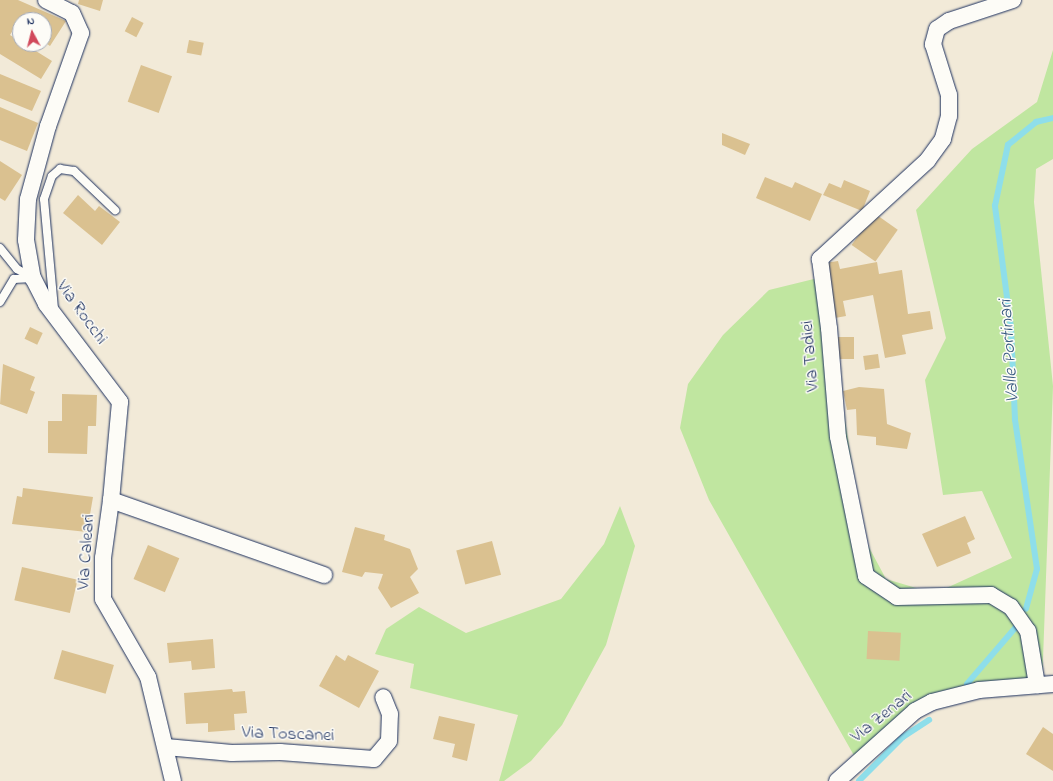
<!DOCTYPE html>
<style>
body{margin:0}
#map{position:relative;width:1053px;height:781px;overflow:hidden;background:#f2ead8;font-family:"Indie Flower",sans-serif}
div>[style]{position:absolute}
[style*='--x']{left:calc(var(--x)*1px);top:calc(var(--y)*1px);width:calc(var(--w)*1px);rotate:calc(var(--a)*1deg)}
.green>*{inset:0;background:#c0e6a0}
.stream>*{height:5.5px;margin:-2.75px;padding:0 2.75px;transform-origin:2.75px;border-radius:2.75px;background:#8edeea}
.building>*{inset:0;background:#dac190;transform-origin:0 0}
.roads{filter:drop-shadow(0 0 1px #1b2f5e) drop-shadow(0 0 1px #1b2f5e)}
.service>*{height:8px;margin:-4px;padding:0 4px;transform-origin:4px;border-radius:4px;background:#fdfcf7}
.minor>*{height:16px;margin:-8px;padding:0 8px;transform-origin:8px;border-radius:8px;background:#fdfcf7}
span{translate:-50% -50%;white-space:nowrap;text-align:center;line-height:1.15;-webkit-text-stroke:3px #fdfcf7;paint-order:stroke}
.street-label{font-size:18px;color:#1b2f5e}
.water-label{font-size:19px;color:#385b81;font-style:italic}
.north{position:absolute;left:12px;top:12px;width:40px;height:40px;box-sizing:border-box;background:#fdfcf7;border:1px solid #a3aaba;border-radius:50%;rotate:353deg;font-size:11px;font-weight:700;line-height:16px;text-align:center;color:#1b2f5e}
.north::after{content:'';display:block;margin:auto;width:14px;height:18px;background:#d1495b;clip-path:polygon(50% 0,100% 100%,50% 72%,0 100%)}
</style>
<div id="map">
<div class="green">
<div style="clip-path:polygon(1053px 50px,1053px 159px,1036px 169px,1034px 202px,1053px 386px,1042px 687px,969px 694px,917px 716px,856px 759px,709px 500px,680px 428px,688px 384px,723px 335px,769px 290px,822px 277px,864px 538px,886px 579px,923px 590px,942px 590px,1012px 558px,982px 491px,943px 495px,925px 380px,946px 338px,916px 210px,972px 149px,1037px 102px)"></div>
<div style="clip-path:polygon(620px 506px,635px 546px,606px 645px,562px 725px,531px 761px,504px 781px,499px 781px,518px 715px,410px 688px,414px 664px,375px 654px,386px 629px,419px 607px,466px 633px,561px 599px,604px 544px)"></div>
</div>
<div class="stream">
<div style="--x:1026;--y:609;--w:41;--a:-74.6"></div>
<div style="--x:1037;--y:569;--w:151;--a:-98.4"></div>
<div style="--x:1015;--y:420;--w:92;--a:-92.5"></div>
<div style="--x:1011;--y:328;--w:123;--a:-97.5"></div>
<div style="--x:995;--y:206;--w:62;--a:-78"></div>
<div style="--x:1008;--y:145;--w:36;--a:-39"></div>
<div style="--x:1036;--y:122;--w:17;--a:-13"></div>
<div style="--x:967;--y:684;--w:75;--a:-49.3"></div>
<div style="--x:859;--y:781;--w:62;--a:-45"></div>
<div style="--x:903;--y:737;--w:31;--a:-33"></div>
</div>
<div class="building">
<div style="clip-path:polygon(0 0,18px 0,66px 21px,50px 46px,44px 42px,44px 20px,20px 20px,20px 28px,16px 25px,10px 35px,52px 61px,41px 79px,0 54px)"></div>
<div style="clip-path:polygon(79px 0,103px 0,100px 11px,78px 4px)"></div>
<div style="left:132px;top:17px;width:13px;height:16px;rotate:27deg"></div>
<div style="left:189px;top:40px;width:15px;height:13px;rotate:11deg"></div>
<div style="left:141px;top:65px;width:33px;height:39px;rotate:20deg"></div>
<div style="clip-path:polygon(0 74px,41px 91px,32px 111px,0 98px)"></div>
<div style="clip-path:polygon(0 107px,38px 123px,27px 151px,0 140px)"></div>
<div style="clip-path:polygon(722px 133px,750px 144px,745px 155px,722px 145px)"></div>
<div style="clip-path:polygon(0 161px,22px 175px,5px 201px,0 198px)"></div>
<div style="clip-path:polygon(765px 177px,792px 188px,795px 182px,822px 194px,810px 221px,756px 198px)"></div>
<div style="clip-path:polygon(844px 180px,870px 191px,862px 211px,823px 195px,829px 183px,841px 188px)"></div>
<div style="clip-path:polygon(78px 195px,95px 211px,99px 206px,120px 222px,102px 245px,63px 213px)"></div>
<div style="left:874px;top:213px;width:29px;height:39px;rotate:35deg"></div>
<div style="clip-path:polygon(838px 261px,840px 269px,877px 262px,879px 274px,902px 270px,908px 314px,930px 311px,933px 329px,902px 335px,906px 354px,885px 358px,873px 295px,843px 301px,846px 316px,835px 318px,825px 263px)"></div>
<div style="left:30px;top:327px;width:14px;height:13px;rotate:25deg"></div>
<div style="left:838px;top:337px;width:16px;height:22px"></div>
<div style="left:878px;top:354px;width:14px;height:15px;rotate:82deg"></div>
<div style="clip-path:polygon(3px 364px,35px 377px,30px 390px,35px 392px,27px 414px,0 404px)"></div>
<div style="clip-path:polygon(859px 387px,884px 389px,887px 424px,911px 433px,907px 449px,876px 445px,876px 437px,857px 435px,856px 409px,847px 410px,843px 391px)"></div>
<div style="clip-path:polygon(62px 394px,97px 395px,96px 426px,88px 426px,87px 454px,48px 453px,48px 421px,62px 421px)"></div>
<div style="clip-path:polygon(23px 488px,93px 497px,87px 532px,12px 524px,17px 496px,22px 497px)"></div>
<div style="clip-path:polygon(965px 516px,975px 539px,967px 543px,971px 553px,937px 567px,922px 534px)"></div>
<div style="clip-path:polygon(355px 527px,385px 535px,384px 540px,410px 549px,418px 569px,410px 577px,419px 593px,391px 608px,378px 588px,383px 574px,365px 572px,362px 577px,342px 572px)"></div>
<div style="left:492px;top:541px;width:35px;height:37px;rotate:75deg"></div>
<div style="left:148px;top:545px;width:34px;height:37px;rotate:23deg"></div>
<div style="left:22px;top:567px;width:57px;height:34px;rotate:13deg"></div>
<div style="left:868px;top:631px;width:33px;height:28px;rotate:3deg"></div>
<div style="clip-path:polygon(213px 639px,215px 668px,192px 670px,191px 661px,169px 663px,167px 643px)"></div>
<div style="left:62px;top:650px;width:54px;height:30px;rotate:16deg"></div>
<div style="clip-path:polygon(336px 655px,345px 661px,348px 655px,379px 671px,359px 708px,319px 686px)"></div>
<div style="clip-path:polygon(232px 689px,233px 692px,245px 691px,247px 713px,234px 714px,235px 730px,208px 732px,208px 723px,186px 724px,184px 693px)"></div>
<div style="clip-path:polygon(439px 716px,475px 724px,467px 761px,452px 757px,455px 744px,433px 739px)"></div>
<div style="clip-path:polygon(1043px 727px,1053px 734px,1053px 771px,1026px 754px)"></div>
</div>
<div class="roads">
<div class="service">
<div style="--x:0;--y:248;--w:27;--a:51"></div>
<div style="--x:17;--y:269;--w:18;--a:29"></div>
<div style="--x:0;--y:302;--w:27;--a:-59"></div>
<div style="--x:14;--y:279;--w:19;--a:-3"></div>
<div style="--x:54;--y:309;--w:110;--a:-95.2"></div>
<div style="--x:44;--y:199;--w:24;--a:-71"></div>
<div style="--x:52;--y:176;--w:11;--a:-41"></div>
<div style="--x:60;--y:169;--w:14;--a:8"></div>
<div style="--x:74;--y:171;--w:57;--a:43.6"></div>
</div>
<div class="minor">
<div style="--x:46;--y:0;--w:29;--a:27"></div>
<div style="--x:72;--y:13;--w:22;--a:66"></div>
<div style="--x:81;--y:33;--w:99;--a:109.5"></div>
<div style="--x:48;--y:126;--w:76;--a:105.3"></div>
<div style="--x:28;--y:199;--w:41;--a:92.8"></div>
<div style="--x:26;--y:240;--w:39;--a:80"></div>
<div style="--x:33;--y:278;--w:29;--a:63"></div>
<div style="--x:46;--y:304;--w:123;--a:52.9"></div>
<div style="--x:120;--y:402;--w:98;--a:95.2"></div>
<div style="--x:1013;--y:0;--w:67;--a:161.8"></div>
<div style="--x:949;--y:21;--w:14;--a:146"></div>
<div style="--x:937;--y:29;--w:16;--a:105"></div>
<div style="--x:933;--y:44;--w:53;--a:72.6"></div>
<div style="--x:949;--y:95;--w:21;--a:90"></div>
<div style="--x:949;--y:116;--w:24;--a:105"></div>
<div style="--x:943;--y:139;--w:26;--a:126"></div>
<div style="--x:928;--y:160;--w:147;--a:137.5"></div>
<div style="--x:820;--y:259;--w:70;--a:82.6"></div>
<div style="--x:829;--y:328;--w:109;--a:85.3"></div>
<div style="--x:838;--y:437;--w:142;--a:78.6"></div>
<div style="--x:866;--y:576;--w:37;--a:34"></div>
<div style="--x:897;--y:597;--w:94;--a:-1.2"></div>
<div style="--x:991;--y:595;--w:23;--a:31"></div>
<div style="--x:1011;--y:607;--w:29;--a:55"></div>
<div style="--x:1028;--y:631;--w:55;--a:80.5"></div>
<div style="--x:166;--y:747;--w:66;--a:5.2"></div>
<div style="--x:232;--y:753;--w:48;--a:-1.2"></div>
<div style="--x:280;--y:752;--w:94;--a:4.3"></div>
<div style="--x:374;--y:759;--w:23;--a:-50"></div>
<div style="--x:389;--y:741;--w:27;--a:-88"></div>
<div style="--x:390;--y:714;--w:18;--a:-112"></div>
<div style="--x:173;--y:781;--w:107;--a:-103.5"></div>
<div style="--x:148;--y:677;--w:90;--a:-120"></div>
<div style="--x:103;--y:599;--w:41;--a:-90"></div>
<div style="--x:103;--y:558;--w:59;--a:-82.1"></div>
<div style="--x:111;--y:500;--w:226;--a:19.4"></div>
<div style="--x:837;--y:781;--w:105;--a:-41.9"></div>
<div style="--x:915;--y:711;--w:19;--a:-28"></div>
<div style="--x:932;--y:702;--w:49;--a:-14.3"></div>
<div style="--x:979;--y:690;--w:74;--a:-4.6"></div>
</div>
</div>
<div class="street-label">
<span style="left:81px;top:313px;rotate:54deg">Via Rocchi</span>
<span style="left:811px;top:356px;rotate:-95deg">Via Tadiei</span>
<span style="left:87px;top:552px;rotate:-86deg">Via Caleari</span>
<span style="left:882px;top:717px;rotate:-39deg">Via Zenari</span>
<span style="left:288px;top:735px;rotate:2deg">Via Toscanei</span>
</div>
<div class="water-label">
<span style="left:1010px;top:351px;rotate:-94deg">Valle Portinari</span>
</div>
<div class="north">N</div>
</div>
